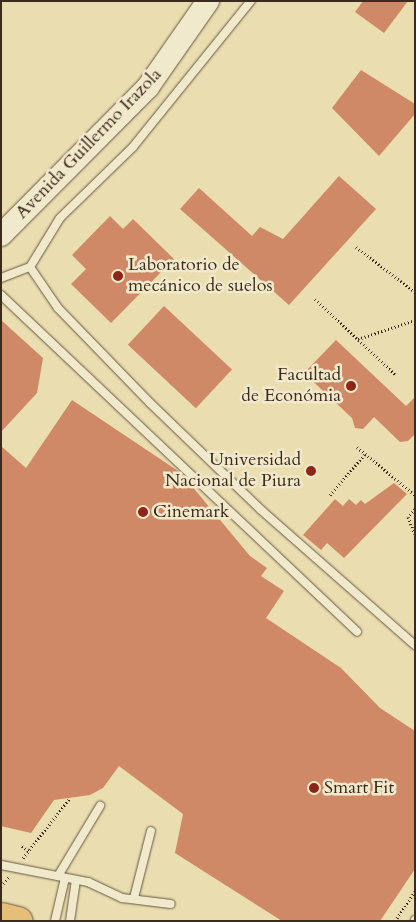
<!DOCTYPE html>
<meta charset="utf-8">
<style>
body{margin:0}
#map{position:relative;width:416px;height:922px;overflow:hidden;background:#eaddaf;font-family:Cardo,serif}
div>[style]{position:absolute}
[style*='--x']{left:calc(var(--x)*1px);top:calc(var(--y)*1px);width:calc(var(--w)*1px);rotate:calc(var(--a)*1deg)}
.building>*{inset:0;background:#cf8966;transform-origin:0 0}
.path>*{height:3px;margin-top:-1.5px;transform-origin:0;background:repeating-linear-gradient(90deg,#3a2b1d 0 1px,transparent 0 3.5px)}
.roads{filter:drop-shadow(0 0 1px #665842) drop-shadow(0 0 1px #665842)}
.lane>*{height:8px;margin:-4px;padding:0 4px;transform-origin:4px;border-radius:4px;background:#f1e9cb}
.secondary>*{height:22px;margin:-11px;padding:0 11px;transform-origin:11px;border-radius:11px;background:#f1e9cb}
.highway>*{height:28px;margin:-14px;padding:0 14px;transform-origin:14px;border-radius:14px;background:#e5be78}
.dots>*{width:14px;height:14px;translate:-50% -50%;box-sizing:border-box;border:2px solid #f1e9cb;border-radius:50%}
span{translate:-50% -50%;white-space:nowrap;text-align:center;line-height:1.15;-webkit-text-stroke:5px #f1e9cb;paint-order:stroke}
.street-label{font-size:18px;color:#3a2b1d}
.poi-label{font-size:18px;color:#3a2b1d}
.left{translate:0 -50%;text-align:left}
.right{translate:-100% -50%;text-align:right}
.frame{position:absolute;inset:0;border:2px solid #3a2b1d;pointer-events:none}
</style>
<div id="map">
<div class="building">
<div style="clip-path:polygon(363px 1px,408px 1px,384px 33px,355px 12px)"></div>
<div style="clip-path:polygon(361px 70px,415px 104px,415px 114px,379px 156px,332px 108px)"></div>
<div style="clip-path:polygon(339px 176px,376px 209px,289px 305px,180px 209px,199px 188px,252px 236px,260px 227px,283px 239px)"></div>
<div style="clip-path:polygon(110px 216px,123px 229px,133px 219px,174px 259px,111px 323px,71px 284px,86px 269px,72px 255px)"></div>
<div style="left:164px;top:306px;width:93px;height:53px;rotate:43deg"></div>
<div style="clip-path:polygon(1px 320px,43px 358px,37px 393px,1px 432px)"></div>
<div style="clip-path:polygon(336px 340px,406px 406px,415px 397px,415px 434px,408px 441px,400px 442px,374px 417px,363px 429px,355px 428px,352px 418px,304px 373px)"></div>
<div style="clip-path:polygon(72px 400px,181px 473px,250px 556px,267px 568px,261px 576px,284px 591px,266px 618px,341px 668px,380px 708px,415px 731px,415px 869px,380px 921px,282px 921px,175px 853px,183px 814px,119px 766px,103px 788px,90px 795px,54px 800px,31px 833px,1px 826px,1px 446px,26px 468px)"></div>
<div style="clip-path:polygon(394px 483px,407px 494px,344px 558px,327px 543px,321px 550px,303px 535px,335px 499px,343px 506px,349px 499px,356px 505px,361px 500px,365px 504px)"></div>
</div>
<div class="path">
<div style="--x:356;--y:247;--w:74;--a:37.3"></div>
<div style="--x:315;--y:299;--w:111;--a:43.2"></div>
<div style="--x:358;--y:339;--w:60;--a:-18.4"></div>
<div style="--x:357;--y:447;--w:75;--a:39.6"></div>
<div style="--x:330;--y:495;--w:54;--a:-49.5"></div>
<div style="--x:415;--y:509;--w:11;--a:131"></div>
<div style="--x:408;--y:517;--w:18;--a:68"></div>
<div style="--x:22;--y:846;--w:9;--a:36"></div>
<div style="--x:23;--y:858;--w:76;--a:-51.9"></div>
<div style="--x:1;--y:886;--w:12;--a:-48"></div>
<div style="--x:395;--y:921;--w:36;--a:-56"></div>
</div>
<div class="roads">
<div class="lane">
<div style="--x:30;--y:267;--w:50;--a:55.7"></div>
<div style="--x:58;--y:308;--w:132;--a:45.9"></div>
<div style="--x:150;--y:403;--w:153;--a:43.9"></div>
<div style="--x:260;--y:509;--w:206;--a:41.3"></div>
<div style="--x:1;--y:278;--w:31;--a:-21"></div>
<div style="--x:30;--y:267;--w:57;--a:-58.5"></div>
<div style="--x:60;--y:218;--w:102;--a:-44.2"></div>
<div style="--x:133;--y:147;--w:188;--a:-51.1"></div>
<div style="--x:1;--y:295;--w:490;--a:43.4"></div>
<div style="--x:1;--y:865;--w:89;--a:11.1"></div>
<div style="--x:88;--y:882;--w:38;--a:25"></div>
<div style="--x:122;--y:898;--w:49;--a:7"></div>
<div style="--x:58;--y:876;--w:82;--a:-59"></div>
<div style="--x:134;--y:898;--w:69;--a:-75.8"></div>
<div style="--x:55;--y:921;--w:44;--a:-76.9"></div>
<div style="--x:70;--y:921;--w:41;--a:-81.7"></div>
<div style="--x:415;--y:921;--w:1;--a:-90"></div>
</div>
<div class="secondary">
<div style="--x:1;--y:235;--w:209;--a:-45.2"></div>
<div style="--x:148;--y:87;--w:105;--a:-55.1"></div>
</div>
<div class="highway">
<div style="--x:1;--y:917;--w:18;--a:13"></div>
</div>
</div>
<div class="dots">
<div style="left:118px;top:276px;background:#8f2418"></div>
<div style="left:351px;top:386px;background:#8f2418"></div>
<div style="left:311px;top:471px;background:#8f2418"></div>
<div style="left:143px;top:512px;background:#8f2418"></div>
<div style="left:314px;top:788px;background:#8f2418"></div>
</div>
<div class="street-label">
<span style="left:89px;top:144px;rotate:-46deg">Avenida Guillermo Irazola</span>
</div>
<div class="poi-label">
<span class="left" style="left:128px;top:276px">Laboratorio de<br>mecánico de suelos</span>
<span class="right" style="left:341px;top:386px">Facultad<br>de Económia</span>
<span class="right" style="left:301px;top:471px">Universidad<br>Nacional de Piura</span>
<span class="left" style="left:153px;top:512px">Cinemark</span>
<span class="left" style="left:324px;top:788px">Smart Fit</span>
</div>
<div class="frame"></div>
</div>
